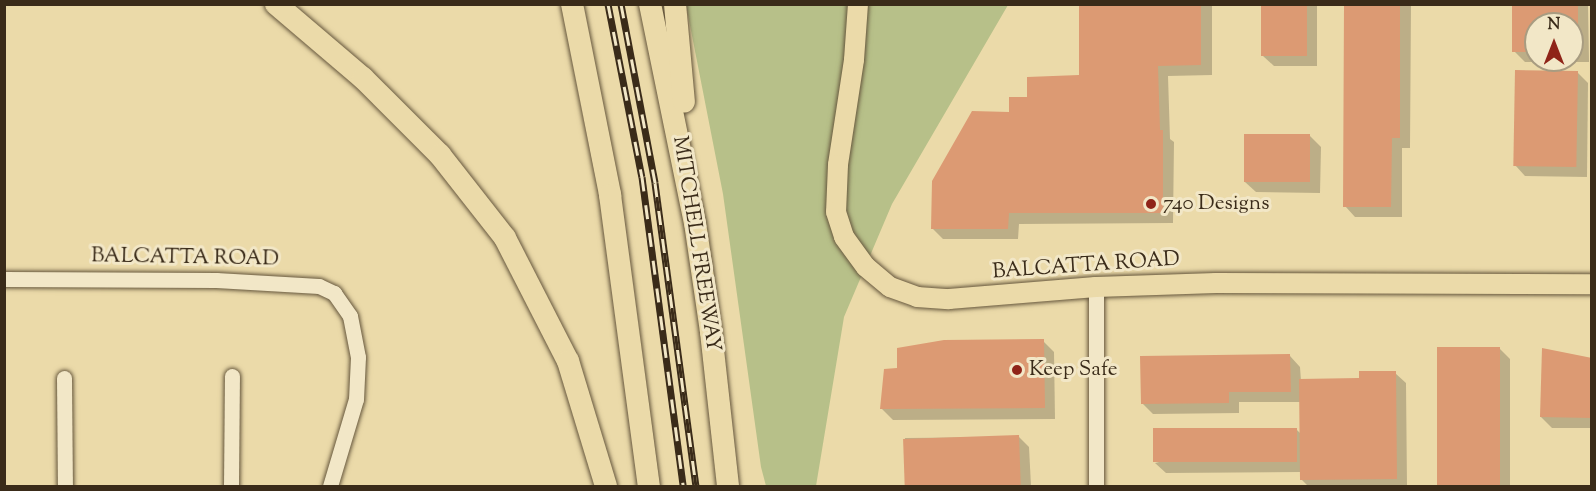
<!DOCTYPE html>
<style>
body{margin:0}
#map{position:relative;width:1596px;height:491px;overflow:hidden;background:#ebdaa9;font-family:"Sorts Mill Goudy",serif}
div>[style]{position:absolute}
[style*='--x']{left:calc(var(--x)*1px);top:calc(var(--y)*1px);width:calc(var(--w)*1px);rotate:calc(var(--a)*1deg)}
.green>*{inset:0;background:#b7c089}
.shadow>*{inset:0;background:#0003}
.building>*{inset:0;background:#dc9a73;transform-origin:0 0}
.roads{filter:drop-shadow(0 0 2px #66573d) drop-shadow(0 0 2px #66573d)}
.minor>*{height:15px;margin:-7.5px;padding:0 7.5px;transform-origin:7.5px;border-radius:7.5px;background:#f2e7c7}
.major>*{height:20px;margin:-10px;padding:0 10px;transform-origin:10px;border-radius:10px;background:#ebdaa9}
.highway>*{height:22px;margin:-11px;padding:0 11px;transform-origin:11px;border-radius:11px;background:#ebdaa9}
.rail>*{height:7px;margin-top:-3.5px;transform-origin:0;background:repeating-linear-gradient(90deg,#f2e7c7 0 14px,#3a2b19 0 28px);box-sizing:border-box;border-block:2px solid #3a2b19}
.dots>*{width:16px;height:16px;translate:-50% -50%;box-sizing:border-box;border:3px solid #f2e7c7;border-radius:50%}
span{translate:-50% -50%;white-space:nowrap;text-align:center;line-height:1.15;-webkit-text-stroke:6px #f2e7c7;paint-order:stroke}
.poi-label{font-size:21px;color:#3a2b19}
.left{translate:0 -50%;text-align:left}
.street-label{font-size:21px;color:#3a2b19}
.frame{position:absolute;inset:0;border:6px solid #3a2b19;pointer-events:none}
.north{position:absolute;left:1524px;top:12px;width:60px;height:60px;box-sizing:border-box;background:#f2e7c7;border:2px solid #a89c81;border-radius:50%;rotate:0deg;font-size:16px;font-weight:700;line-height:24px;text-align:center;color:#3a2b19}
.north::after{content:'';display:block;margin:auto;width:21px;height:27px;background:#8f2418;clip-path:polygon(50% 0,100% 100%,50% 72%,0 100%)}
</style>
<div id="map">
<div class="green">
<div style="clip-path:polygon(686px 5px,1008px 5px,892px 204px,844px 317px,816px 486px,766px 486px,761px 467px,723px 194px)"></div>
</div>
<div class="shadow">
<div style="clip-path:polygon(1081px 4px,1212px 4px,1212px 75px,1168px 76px,1170px 139px,1174px 142px,1173px 223px,1019px 224px,1018px 239px,943px 239px,932px 228px,1010px 113px,1028px 98px,1081px 77px)"></div>
<div style="clip-path:polygon(1263px 4px,1317px 4px,1317px 66px,1274px 66px,1263px 56px)"></div>
<div style="clip-path:polygon(1345px 4px,1411px 4px,1410px 148px,1402px 148px,1402px 217px,1355px 217px,1345px 206px)"></div>
<div style="clip-path:polygon(evenodd,1514px 4px,1588px 4px,1589px 62px,1525px 62px,1514px 51px,1514px 4px,1536px 24px,1572px 24px,1572px 60px,1536px 60px,1536px 24px)"></div>
<div style="clip-path:polygon(1577px 72px,1588px 83px,1587px 177px,1525px 176px,1515px 165px)"></div>
<div style="clip-path:polygon(1310px 136px,1321px 147px,1320px 193px,1256px 192px,1245px 182px)"></div>
<div style="clip-path:polygon(1043px 341px,1054px 352px,1055px 419px,893px 420px,882px 409px)"></div>
<div style="clip-path:polygon(1499px 348px,1510px 359px,1510px 486px,1439px 486px,1438px 349px)"></div>
<div style="clip-path:polygon(1290px 356px,1300px 367px,1301px 381px,1361px 380px,1395px 373px,1406px 383px,1407px 486px,1308px 486px,1301px 479px,1301px 472px,1166px 473px,1155px 463px,1296px 429px,1301px 434px,1300px 402px,1239px 402px,1239px 413px,1153px 414px,1142px 403px)"></div>
<div style="clip-path:polygon(1592px 360px,1592px 428px,1552px 428px,1541px 417px)"></div>
<div style="clip-path:polygon(1019px 437px,1029px 447px,1031px 486px,907px 486px,905px 438px)"></div>
</div>
<div class="building">
<div style="clip-path:polygon(1079px 4px,1201px 4px,1201px 65px,1158px 66px,1160px 130px,1163px 130px,1163px 213px,1009px 213px,1008px 229px,931px 229px,932px 181px,972px 111px,1009px 112px,1009px 97px,1027px 97px,1027px 77px,1079px 75px)"></div>
<div style="left:1261px;top:4px;width:46px;height:52px"></div>
<div style="clip-path:polygon(1344px 4px,1400px 4px,1400px 138px,1392px 138px,1391px 207px,1343px 207px)"></div>
<div style="clip-path:polygon(1512px 4px,1578px 4px,1578px 52px,1572px 52px,1572px 24px,1536px 24px,1536px 52px,1512px 52px)"></div>
<div style="left:1515px;top:70px;width:63px;height:96px;rotate:1deg"></div>
<div style="left:1244px;top:134px;width:66px;height:48px"></div>
<div style="clip-path:polygon(1044px 339px,1045px 408px,880px 409px,884px 369px,897px 368px,897px 348px,944px 340px)"></div>
<div style="left:1437px;top:347px;width:63px;height:139px"></div>
<div style="clip-path:polygon(1542px 348px,1592px 358px,1592px 418px,1540px 417px)"></div>
<div style="clip-path:polygon(1290px 354px,1291px 392px,1229px 392px,1229px 403px,1141px 404px,1140px 356px)"></div>
<div style="clip-path:polygon(1359px 371px,1396px 371px,1397px 479px,1300px 480px,1299px 379px,1359px 378px)"></div>
<div style="left:1297px;top:428px;width:34px;height:144px;rotate:90deg"></div>
<div style="left:1019px;top:435px;width:51px;height:116px;rotate:88deg"></div>
</div>
<div class="roads">
<div class="minor">
<div style="--x:4;--y:279;--w:212;--a:0.3"></div>
<div style="--x:216;--y:280;--w:103;--a:3.3"></div>
<div style="--x:319;--y:286;--w:17;--a:25"></div>
<div style="--x:334;--y:293;--w:28;--a:55"></div>
<div style="--x:350;--y:316;--w:42;--a:79"></div>
<div style="--x:358;--y:357;--w:42;--a:92.7"></div>
<div style="--x:356;--y:399;--w:91;--a:106.6"></div>
<div style="--x:1096;--y:287;--w:199;--a:90"></div>
<div style="--x:64;--y:378;--w:108;--a:89.5"></div>
<div style="--x:231;--y:486;--w:110;--a:-89.5"></div>
</div>
<div class="major">
<div style="--x:858;--y:4;--w:56;--a:94.1"></div>
<div style="--x:854;--y:60;--w:106;--a:98.7"></div>
<div style="--x:838;--y:165;--w:47;--a:92.4"></div>
<div style="--x:836;--y:212;--w:26;--a:72"></div>
<div style="--x:844;--y:237;--w:37;--a:54"></div>
<div style="--x:866;--y:267;--w:31;--a:40"></div>
<div style="--x:890;--y:287;--w:29;--a:20"></div>
<div style="--x:917;--y:297;--w:32;--a:4"></div>
<div style="--x:949;--y:299;--w:147;--a:-4.7"></div>
<div style="--x:1096;--y:287;--w:120;--a:-1.9"></div>
<div style="--x:1216;--y:283;--w:376;--a:0.2"></div>
</div>
<div class="highway">
<div style="--x:276;--y:4;--w:114;--a:40.4"></div>
<div style="--x:363;--y:78;--w:109;--a:45"></div>
<div style="--x:440;--y:155;--w:105;--a:51.9"></div>
<div style="--x:505;--y:238;--w:138;--a:62.9"></div>
<div style="--x:568;--y:361;--w:131;--a:73.1"></div>
<div style="--x:572;--y:4;--w:195;--a:78.7"></div>
<div style="--x:610;--y:195;--w:294;--a:82.4"></div>
<div style="--x:650;--y:4;--w:224;--a:78.4"></div>
<div style="--x:695;--y:223;--w:110;--a:81.6"></div>
<div style="--x:711;--y:332;--w:155;--a:83.7"></div>
<div style="--x:675;--y:4;--w:98;--a:84.8"></div>
</div>
</div>
<div class="rail">
<div style="--x:608;--y:4;--w:176;--a:78.9"></div>
<div style="--x:642;--y:177;--w:312;--a:82.4"></div>
<div style="--x:621;--y:4;--w:182;--a:79.2"></div>
<div style="--x:655;--y:183;--w:306;--a:82.3"></div>
</div>
<div class="dots">
<div style="left:1151px;top:204px;background:#8f2418"></div>
<div style="left:1017px;top:370px;background:#8f2418"></div>
</div>
<div class="poi-label">
<span class="left" style="left:1163px;top:204px">740 Designs</span>
<span class="left" style="left:1029px;top:370px">Keep Safe</span>
</div>
<div class="street-label">
<span style="left:696px;top:244px;rotate:81deg">MITCHELL FREEWAY</span>
<span style="left:185px;top:258px;rotate:1deg">BALCATTA ROAD</span>
<span style="left:1086px;top:266px;rotate:-4deg">BALCATTA ROAD</span>
</div>
<div class="frame"></div>
<div class="north">N</div>
</div>
